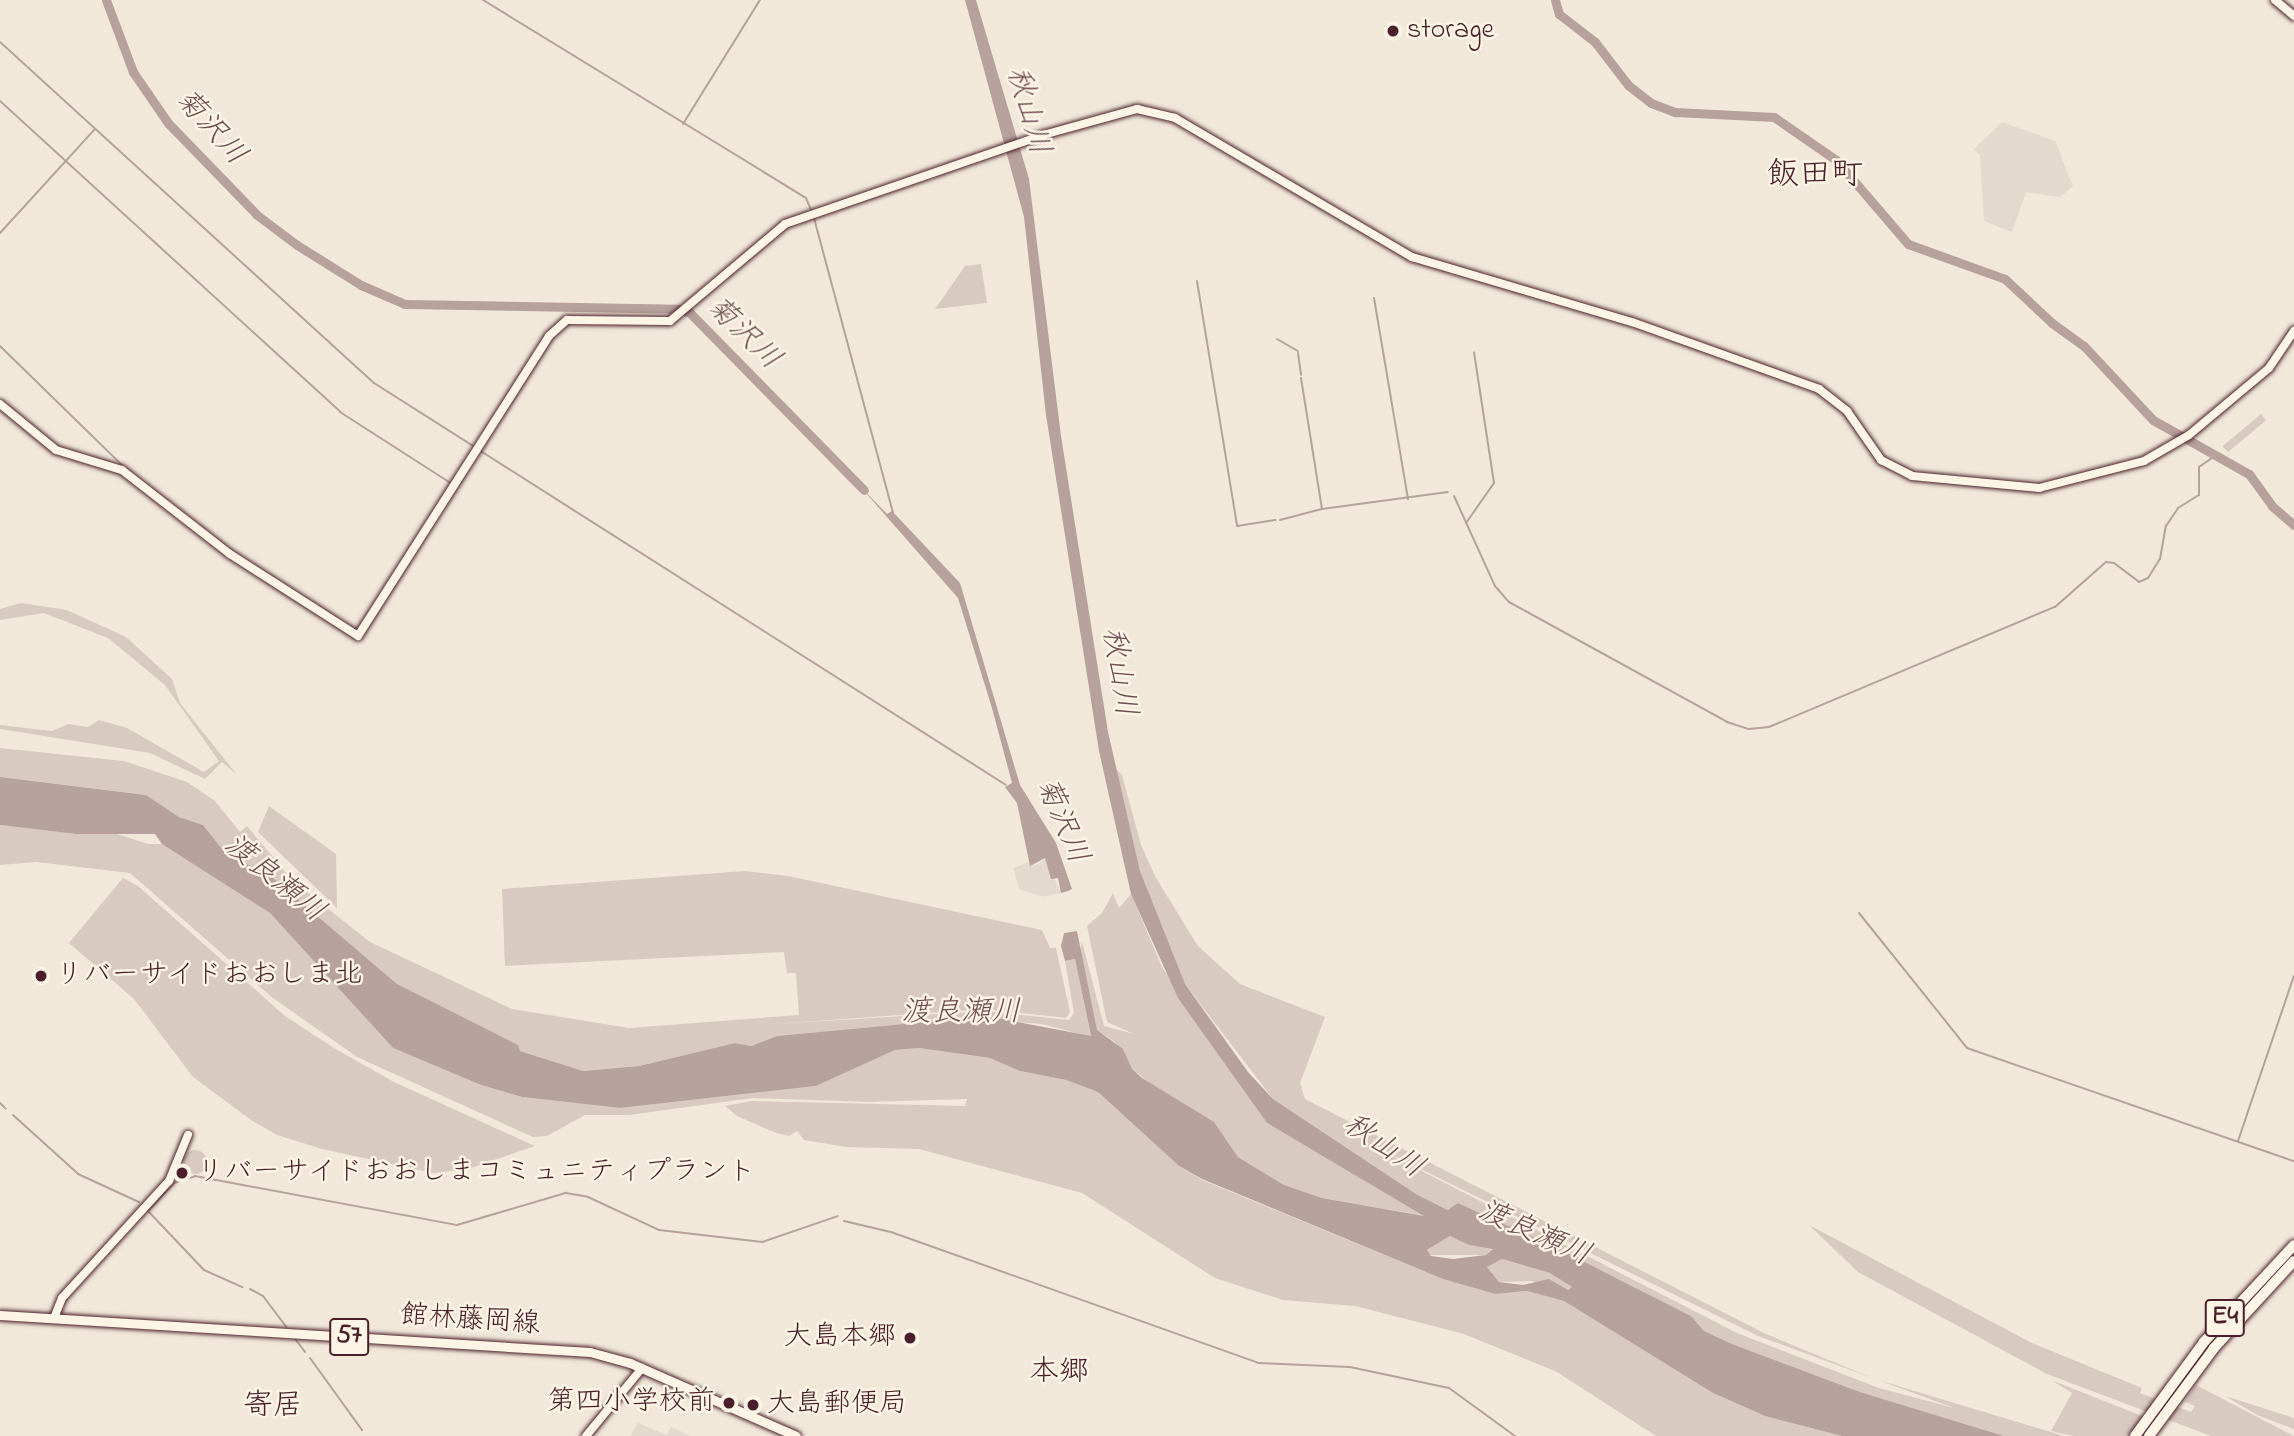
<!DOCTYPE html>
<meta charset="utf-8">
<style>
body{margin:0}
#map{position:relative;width:2294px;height:1436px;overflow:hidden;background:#f1e8da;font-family:"Indie Flower","Klee One",sans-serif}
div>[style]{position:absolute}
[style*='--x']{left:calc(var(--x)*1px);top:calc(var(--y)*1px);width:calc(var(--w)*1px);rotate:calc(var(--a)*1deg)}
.built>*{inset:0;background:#e4d9cd}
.green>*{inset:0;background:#d8cac0;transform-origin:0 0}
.round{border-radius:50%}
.water>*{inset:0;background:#b6a19c}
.stream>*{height:2px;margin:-1px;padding:0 1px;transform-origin:1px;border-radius:1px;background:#b6a19c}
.river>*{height:9px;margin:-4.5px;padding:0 4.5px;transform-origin:4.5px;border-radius:4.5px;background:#b6a19c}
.roads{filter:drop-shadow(0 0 2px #4a1f2b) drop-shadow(0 0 2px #4a1f2b)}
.secondary>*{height:8px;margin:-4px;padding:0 4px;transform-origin:4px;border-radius:4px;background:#fcf5e5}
.primary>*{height:9px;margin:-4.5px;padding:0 4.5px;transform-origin:4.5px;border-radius:4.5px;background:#fcf5e5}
.highway>*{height:10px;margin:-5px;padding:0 5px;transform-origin:5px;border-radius:5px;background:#fcf5e5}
.dots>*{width:19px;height:19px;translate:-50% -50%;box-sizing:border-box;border:4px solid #fcf5e5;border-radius:50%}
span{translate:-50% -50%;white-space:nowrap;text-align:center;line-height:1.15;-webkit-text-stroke:5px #fcf5e5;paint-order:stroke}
.shield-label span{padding:2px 5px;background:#fcf5e5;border:2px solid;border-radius:5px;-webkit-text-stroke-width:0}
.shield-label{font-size:26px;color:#4a1f2b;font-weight:700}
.poi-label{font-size:28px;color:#4a1f2b}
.left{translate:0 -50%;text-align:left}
.right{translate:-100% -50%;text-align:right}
.street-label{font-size:28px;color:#4a1f2b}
.water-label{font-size:30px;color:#704c53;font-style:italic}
.neighbourhood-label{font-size:30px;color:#4a1f2b}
.quarter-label{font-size:32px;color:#4a1f2b}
</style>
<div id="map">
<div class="built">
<div style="clip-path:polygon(2002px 122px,2055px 141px,2073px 186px,2060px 197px,2026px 192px,2012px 232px,1984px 221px,1980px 155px,1974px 149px)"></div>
<div style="clip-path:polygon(1045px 858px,1061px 893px,1043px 897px,1019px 889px,1013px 868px,1029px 862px,1030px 866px,1039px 864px)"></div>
<div style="clip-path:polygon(638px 1423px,667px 1435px,671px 1427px,691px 1436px,630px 1436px)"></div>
</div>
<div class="green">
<div style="clip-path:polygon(981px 264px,987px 303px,935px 309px,965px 266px)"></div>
<div style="left:2261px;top:414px;width:8px;height:50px;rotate:50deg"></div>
<div style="clip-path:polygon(21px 603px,67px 610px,126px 637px,172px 679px,180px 703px,237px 775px,222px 762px,205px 779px,150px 753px,0 729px,0 725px,52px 731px,68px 724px,88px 727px,99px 720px,127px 728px,204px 772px,219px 761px,165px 685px,108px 638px,44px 613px,0 620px,0 609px)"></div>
<div style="clip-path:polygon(0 748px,124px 761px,187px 782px,215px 801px,240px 832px,247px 826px,292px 880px,370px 942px,512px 1009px,629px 1028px,799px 1015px,796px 973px,787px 973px,784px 952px,505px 966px,502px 889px,745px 871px,788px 876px,1042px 930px,1050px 948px,1056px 948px,1070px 1012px,1066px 1018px,985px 1009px,759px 1025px,985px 1011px,1069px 1020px,1074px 1013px,1065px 961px,1075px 959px,1091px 1037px,1042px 1024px,967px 1018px,777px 1036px,751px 1046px,735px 1043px,639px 1066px,583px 1071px,520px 1051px,397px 984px,267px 873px,227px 855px,203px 825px,179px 817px,146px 795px,0 777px)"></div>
<div style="clip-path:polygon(evenodd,1116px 769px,1122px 775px,1141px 845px,1156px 878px,1198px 946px,1240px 984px,1325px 1017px,1300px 1083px,1305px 1099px,1766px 1334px,1875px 1379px,2064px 1436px,2004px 1436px,1860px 1392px,1732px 1344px,1704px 1331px,1691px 1316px,1559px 1249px,1458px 1203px,1449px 1210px,1416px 1194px,1273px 1099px,1185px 984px,1171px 956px,1140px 871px,1116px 769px,1344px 1131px,1758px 1336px,1954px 1408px,1879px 1388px,1737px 1333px,1344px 1131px)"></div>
<div style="clip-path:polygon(269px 806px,336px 854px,337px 908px,258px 832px)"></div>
<div style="clip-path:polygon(0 825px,76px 834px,108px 831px,148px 844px,162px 844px,191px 859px,270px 913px,393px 1048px,481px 1085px,522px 1097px,620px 1108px,816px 1086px,895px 1050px,919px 1048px,990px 1058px,1020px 1071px,1066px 1080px,1098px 1092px,1179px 1166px,1202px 1180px,1443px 1279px,1495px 1294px,1527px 1291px,1564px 1301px,1713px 1393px,1765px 1416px,1842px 1436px,1656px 1436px,1557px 1372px,1464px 1334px,1355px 1306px,1283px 1300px,1215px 1278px,1082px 1193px,919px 1149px,846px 1147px,804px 1140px,797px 1131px,789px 1136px,776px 1133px,737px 1116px,725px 1106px,752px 1101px,965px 1106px,967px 1099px,869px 1102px,753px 1098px,629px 1115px,585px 1115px,547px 1136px,533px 1137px,357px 1057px,273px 998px,130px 873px,36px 862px,0 865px)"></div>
<div style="clip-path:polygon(123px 878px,138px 886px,285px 1016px,334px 1048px,394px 1082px,535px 1146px,468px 1169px,433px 1173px,322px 1149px,277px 1135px,251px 1120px,193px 1077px,134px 999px,69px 943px)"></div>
<div style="clip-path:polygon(1113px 893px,1119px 908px,1131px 894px,1162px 967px,1267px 1123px,1426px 1216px,1322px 1198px,1284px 1185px,1238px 1157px,1214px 1122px,1167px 1097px,1132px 1069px,1115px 1042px,1097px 1030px,1079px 958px,1082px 942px,1104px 1026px,1134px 1034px,1107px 1022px,1087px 926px,1102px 913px)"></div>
<div class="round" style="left:183px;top:1150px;width:24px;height:24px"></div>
<div style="clip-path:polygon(1809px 1225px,2032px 1343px,2142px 1388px,2140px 1393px,2191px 1412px,2195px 1406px,2185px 1402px,2196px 1385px,2294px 1436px,2211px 1436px,2047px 1374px,1858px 1272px)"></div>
<div style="clip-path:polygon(1450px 1236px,1469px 1245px,1493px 1248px,1486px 1255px,1430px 1255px,1427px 1250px)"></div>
<div style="clip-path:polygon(1502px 1259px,1550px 1273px,1572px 1287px,1568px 1290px,1531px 1281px,1499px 1282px,1487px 1267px)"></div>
<div style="clip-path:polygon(2051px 1380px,2160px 1423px,2156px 1436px,2073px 1436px,2051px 1431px,2072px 1393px)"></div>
<div style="clip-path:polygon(2225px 1396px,2294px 1418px,2294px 1429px,2257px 1415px)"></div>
</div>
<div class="water">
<div style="clip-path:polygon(evenodd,965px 0,976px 0,1029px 179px,1061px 436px,1108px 732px,1140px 871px,1185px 984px,1248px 1072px,1273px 1099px,1416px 1194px,1448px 1210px,1458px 1203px,1559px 1249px,1691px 1316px,1704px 1331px,1732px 1344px,1860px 1392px,2004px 1436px,1842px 1436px,1765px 1416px,1713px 1393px,1564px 1301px,1527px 1291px,1495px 1294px,1443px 1279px,1202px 1179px,1179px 1166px,1098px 1092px,1066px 1080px,1020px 1071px,990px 1058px,919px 1048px,895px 1050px,816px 1086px,620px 1108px,522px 1097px,481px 1085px,393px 1048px,270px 913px,162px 844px,155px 834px,76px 834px,0 825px,0 777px,146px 795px,179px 817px,203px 825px,227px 855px,267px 873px,397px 984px,518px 1045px,520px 1051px,583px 1071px,639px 1066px,735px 1043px,751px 1046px,777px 1036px,967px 1018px,997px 1018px,1091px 1036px,1075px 959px,1065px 961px,1061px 946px,1064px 933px,1077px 931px,1097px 1030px,1123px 1049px,1132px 1069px,1142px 1078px,1214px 1122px,1238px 1157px,1284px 1185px,1322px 1198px,1424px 1216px,1267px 1123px,1178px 998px,1131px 894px,1099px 751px,1046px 415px,1024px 217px,965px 0,1450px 1236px,1469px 1245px,1493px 1249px,1486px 1255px,1453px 1259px,1431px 1256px,1427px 1250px,1450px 1236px,965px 0,1502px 1259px,1550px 1273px,1572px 1287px,1568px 1290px,1549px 1279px,1523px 1285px,1499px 1282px,1487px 1267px,1502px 1259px)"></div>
<div style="clip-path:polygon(858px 484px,887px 514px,892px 511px,960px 583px,1020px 785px,1056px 843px,1072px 889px,1068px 891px,1061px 893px,1058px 878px,1051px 879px,1045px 858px,1030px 866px,1017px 803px,1005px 787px,1012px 783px,992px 708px,958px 598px)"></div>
</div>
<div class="stream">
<div style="--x:483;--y:0;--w:379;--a:31.5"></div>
<div style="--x:806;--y:198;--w:15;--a:67"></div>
<div style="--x:0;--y:42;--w:506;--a:42.36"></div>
<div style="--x:374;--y:383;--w:120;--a:32.4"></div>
<div style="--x:0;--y:101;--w:461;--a:42.4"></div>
<div style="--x:340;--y:412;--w:130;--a:32.7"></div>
<div style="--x:683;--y:124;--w:146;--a:-58.2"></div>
<div style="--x:814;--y:218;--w:305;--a:75"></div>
<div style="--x:0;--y:233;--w:141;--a:-47.6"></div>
<div style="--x:1197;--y:281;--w:248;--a:80.7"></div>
<div style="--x:1237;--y:526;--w:39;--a:-9"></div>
<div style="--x:1374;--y:298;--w:204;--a:80.4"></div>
<div style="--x:1277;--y:339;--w:24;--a:30"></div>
<div style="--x:0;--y:346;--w:172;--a:44.3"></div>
<div style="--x:1298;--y:353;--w:22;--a:82"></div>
<div style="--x:1301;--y:378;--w:133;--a:80.9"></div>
<div style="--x:479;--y:450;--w:624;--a:32.44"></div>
<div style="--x:1454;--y:496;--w:99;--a:65.5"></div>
<div style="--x:1495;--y:586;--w:21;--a:49"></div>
<div style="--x:1509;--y:602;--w:249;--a:28.8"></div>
<div style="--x:1727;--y:722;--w:23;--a:18"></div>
<div style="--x:1749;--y:729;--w:20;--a:-6"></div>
<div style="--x:1769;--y:727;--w:310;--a:-22.8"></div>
<div style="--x:2055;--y:607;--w:68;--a:-41.4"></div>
<div style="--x:2106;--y:562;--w:8;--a:7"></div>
<div style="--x:2114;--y:563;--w:31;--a:37"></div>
<div style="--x:2139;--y:582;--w:10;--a:-24"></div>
<div style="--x:2148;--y:578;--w:22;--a:-58"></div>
<div style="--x:2160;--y:559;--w:34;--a:-80"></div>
<div style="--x:2166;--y:526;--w:22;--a:-56"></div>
<div style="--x:2178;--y:508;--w:25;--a:-32"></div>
<div style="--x:2199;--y:495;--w:28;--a:-90"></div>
<div style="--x:2199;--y:467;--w:19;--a:-35"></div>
<div style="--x:1280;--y:520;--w:43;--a:-14.7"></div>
<div style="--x:1322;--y:509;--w:127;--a:-7.7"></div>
<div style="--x:1466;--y:523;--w:49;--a:-55"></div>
<div style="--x:1494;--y:483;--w:132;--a:-98.7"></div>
<div style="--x:1859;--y:913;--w:173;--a:51.3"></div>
<div style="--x:1967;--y:1048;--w:346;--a:19.1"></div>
<div style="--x:0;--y:1103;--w:8;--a:45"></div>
<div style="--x:13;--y:1115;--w:88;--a:42.2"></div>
<div style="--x:78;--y:1174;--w:67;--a:24.7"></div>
<div style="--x:2238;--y:1141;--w:174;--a:-71.3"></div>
<div style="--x:148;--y:1211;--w:38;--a:-47"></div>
<div style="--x:174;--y:1183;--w:22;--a:-18"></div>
<div style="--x:195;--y:1176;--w:267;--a:10.6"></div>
<div style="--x:457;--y:1225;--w:114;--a:-16.4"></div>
<div style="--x:566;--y:1193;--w:22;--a:10"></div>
<div style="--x:588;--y:1197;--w:78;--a:24.9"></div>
<div style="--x:659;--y:1230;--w:104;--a:6.6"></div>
<div style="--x:762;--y:1242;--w:80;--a:-18.9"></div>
<div style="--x:148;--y:1211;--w:81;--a:46.5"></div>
<div style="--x:204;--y:1270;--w:42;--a:24.1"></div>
<div style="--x:844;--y:1221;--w:48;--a:13.2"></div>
<div style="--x:891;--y:1232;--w:390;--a:19.6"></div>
<div style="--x:1258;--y:1363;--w:92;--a:2.5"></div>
<div style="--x:1350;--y:1367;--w:101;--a:12"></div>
<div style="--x:1449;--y:1388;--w:82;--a:36"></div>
<div style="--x:250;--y:1289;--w:15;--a:28"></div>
<div style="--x:263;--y:1296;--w:39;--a:53"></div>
<div style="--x:293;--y:1336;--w:20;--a:53"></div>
<div style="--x:310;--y:1358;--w:89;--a:54.2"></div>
</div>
<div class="river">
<div style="--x:106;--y:0;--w:77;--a:69.4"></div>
<div style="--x:133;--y:72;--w:62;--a:55.5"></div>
<div style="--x:168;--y:123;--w:128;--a:45.9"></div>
<div style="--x:257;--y:215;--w:50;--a:36.9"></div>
<div style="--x:297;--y:245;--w:75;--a:32"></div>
<div style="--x:361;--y:285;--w:48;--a:23.4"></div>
<div style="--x:405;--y:304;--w:273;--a:1"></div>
<div style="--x:678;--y:309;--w:13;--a:18"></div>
<div style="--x:690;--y:313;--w:248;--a:45.5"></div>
<div style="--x:1555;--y:0;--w:15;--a:74"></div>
<div style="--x:1559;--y:14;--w:46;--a:37.9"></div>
<div style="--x:1595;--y:42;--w:54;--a:52.5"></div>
<div style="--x:1628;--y:85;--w:29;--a:38"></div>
<div style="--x:1651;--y:103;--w:26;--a:21"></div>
<div style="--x:1675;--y:112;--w:99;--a:2.9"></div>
<div style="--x:1774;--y:117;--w:75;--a:34.7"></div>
<div style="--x:1836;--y:160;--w:111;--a:49.4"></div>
<div style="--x:1908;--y:244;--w:103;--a:19.8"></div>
<div style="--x:2005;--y:279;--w:64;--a:43.1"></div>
<div style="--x:2052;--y:323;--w:39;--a:36"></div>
<div style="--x:2084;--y:346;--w:101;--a:47"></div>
<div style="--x:2153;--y:420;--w:110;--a:29.4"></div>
<div style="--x:2249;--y:474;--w:39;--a:54"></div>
<div style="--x:2272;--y:506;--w:29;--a:41"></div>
</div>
<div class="roads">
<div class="secondary">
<div style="--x:2275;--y:0;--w:25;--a:40"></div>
<div style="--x:0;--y:404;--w:72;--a:39.4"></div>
<div style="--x:56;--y:450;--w:69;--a:16.9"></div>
<div style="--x:122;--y:470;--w:137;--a:37.9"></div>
<div style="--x:230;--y:554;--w:152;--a:32.6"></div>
<div style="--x:358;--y:636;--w:356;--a:-57.5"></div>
<div style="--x:549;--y:336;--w:24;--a:-42"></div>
<div style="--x:567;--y:320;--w:103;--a:0.6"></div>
<div style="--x:670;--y:321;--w:150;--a:-40.1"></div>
<div style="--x:785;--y:224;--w:273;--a:-19"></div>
<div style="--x:1043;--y:135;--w:98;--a:-15.5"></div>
<div style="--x:1137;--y:109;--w:39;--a:13"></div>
<div style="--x:1175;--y:118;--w:275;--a:30.4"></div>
<div style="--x:1412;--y:257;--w:229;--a:16.5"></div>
<div style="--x:1632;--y:322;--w:199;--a:19.7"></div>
<div style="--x:1819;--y:389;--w:36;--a:38"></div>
<div style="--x:1847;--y:411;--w:60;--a:55.2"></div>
<div style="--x:1881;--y:460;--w:35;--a:27"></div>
<div style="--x:1912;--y:476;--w:128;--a:5.4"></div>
<div style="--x:2039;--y:488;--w:108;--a:-14.4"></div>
<div style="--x:2144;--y:461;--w:52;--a:-30"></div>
<div style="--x:2189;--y:435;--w:104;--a:-39.9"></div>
<div style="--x:2269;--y:368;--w:45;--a:-56"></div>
<div style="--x:54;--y:1318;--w:22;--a:-68"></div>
<div style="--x:62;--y:1298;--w:159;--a:-47.6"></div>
<div style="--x:169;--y:1181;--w:50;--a:-67.6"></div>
<div style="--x:586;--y:1436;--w:88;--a:-50.5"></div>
</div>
<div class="primary">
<div style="--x:0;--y:1315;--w:591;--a:3.59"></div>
<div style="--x:590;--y:1352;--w:41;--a:15.4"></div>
<div style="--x:630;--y:1363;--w:181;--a:23.7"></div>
</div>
<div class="highway">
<div style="--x:2135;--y:1436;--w:117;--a:-53.7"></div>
<div style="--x:2204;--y:1342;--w:132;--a:-47.1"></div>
<div style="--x:2149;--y:1436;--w:109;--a:-53.5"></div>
<div style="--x:2214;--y:1348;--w:118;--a:-47.4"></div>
</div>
</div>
<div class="dots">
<div style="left:1393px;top:31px;background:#4a1f2b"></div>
<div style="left:41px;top:976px;background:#4a1f2b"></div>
<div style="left:182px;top:1173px;background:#4a1f2b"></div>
<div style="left:910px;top:1338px;background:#4a1f2b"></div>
<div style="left:729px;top:1403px;background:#4a1f2b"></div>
<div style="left:753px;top:1405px;background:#4a1f2b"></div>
</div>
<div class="shield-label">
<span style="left:2225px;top:1318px">E4</span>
<span style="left:349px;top:1337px">57</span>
</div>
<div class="poi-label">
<span class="left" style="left:1407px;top:31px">storage</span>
<span class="left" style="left:55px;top:976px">リバーサイドおおしま北</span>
<span class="left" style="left:196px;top:1173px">リバーサイドおおしまコミュニティプラント</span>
<span class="right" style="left:896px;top:1338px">大島本郷</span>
<span class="right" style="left:715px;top:1403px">第四小学校前</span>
<span class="left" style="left:767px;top:1405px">大島郵便局</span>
</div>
<div class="street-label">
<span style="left:470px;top:1321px;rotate:4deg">館林藤岡線</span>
</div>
<div class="water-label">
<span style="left:1027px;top:111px;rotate:74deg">秋山川</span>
<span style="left:210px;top:128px;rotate:48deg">菊沢川</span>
<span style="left:743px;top:334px;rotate:44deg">菊沢川</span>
<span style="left:1118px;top:672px;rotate:81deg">秋山川</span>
<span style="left:1061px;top:821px;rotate:67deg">菊沢川</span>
<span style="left:274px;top:879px;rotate:39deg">渡良瀬川</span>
<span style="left:961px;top:1013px">渡良瀬川</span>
<span style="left:1383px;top:1147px;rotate:34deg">秋山川</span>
<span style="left:1534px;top:1234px;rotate:24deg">渡良瀬川</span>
</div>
<div class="neighbourhood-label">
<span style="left:1059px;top:1373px">本郷</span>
<span style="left:273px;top:1407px">寄居</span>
</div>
<div class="quarter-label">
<span style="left:1815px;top:176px">飯田町</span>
</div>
</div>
